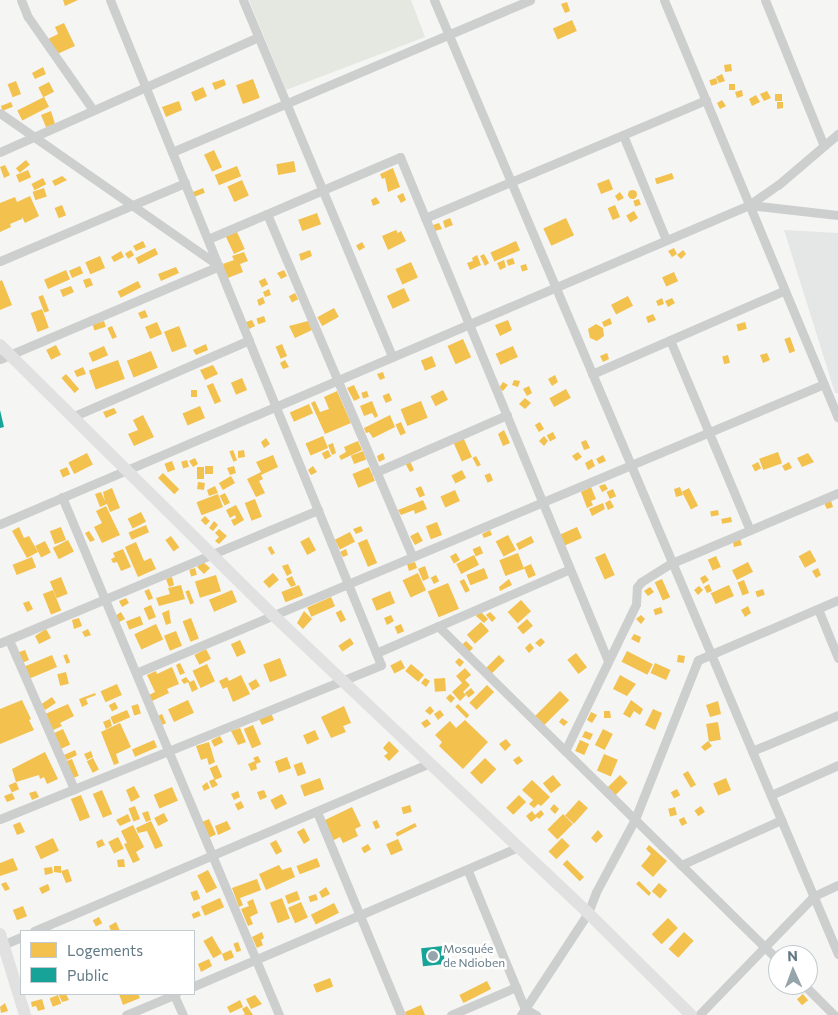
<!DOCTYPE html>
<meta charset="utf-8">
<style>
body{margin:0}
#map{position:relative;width:838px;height:1015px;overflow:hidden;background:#f5f5f3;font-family:Commissioner,sans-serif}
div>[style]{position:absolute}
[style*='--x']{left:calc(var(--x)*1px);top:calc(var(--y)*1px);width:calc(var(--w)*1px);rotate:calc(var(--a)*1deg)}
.built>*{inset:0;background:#e5e6e6}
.green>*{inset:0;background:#e5e8e1}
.homes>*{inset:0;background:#f2c14e;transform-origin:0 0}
.round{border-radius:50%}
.public>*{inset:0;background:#17a398;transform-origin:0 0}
.street>*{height:9px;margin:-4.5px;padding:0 4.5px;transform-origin:4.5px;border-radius:4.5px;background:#cdcece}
.secondary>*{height:12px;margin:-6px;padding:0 6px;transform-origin:6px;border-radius:6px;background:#e1e1e1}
.dots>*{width:14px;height:14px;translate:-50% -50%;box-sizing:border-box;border:2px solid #fff;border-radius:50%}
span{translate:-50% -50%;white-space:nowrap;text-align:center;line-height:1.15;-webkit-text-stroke:5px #fff;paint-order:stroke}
.poi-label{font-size:12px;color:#637a86}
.left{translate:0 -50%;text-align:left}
.legend{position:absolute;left:20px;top:930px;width:175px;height:65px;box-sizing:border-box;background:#fff;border:1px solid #c1cacf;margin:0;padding:6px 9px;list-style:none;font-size:15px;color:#637a86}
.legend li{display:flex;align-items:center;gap:10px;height:25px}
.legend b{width:25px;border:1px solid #c1cacf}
.north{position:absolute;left:768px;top:945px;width:50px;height:50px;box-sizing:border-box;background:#fff;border:1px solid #c1cacf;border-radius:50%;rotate:358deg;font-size:14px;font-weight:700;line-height:20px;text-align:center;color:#637a86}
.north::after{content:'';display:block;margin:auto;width:18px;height:22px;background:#96a5ac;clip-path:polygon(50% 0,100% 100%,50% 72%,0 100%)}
</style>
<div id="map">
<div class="built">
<div style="clip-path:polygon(784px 230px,838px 233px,838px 393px,835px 393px)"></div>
</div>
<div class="green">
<div style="clip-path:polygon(249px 0,411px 0,425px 37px,286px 90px)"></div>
</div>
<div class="homes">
<div style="clip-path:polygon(63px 0,78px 0,65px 6px)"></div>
<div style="clip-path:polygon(567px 2px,570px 11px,565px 13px,561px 4px)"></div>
<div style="left:572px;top:20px;width:12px;height:21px;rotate:66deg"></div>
<div style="clip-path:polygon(64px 23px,75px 46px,55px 55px,48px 39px,58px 34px,55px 27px)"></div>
<div style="left:731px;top:64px;width:7px;height:7px;rotate:82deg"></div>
<div style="clip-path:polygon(43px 67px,46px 74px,35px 79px,32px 73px)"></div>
<div style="clip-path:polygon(722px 74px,725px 81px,719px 83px,716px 77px)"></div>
<div style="left:716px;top:78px;width:6px;height:7px;rotate:72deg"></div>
<div style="clip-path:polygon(224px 79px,226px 85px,215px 90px,212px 83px)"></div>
<div style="left:253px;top:79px;width:20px;height:18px;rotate:70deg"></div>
<div style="left:16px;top:81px;width:14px;height:9px;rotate:69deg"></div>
<div style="left:49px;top:82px;width:11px;height:12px;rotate:63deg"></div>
<div style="left:729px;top:84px;width:6px;height:6px"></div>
<div style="left:203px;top:87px;width:10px;height:13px;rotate:66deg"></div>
<div style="clip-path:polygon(742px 90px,743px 96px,737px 98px,735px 92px)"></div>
<div style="clip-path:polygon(767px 91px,771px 98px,764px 101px,760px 94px)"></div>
<div style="left:775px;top:94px;width:7px;height:7px"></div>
<div style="clip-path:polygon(756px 95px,760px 102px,752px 106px,749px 99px)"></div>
<div style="left:44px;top:97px;width:11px;height:30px;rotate:63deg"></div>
<div style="clip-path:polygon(722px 100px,726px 106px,720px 109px,717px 103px)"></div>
<div style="clip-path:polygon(179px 101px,182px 110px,166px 117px,162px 107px)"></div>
<div style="left:11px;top:102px;width:5px;height:11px;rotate:68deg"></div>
<div style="clip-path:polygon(777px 102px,783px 102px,783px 108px,777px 109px)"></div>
<div style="clip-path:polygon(51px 111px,55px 124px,46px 127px,41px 115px)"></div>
<div style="left:214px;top:150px;width:19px;height:11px;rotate:65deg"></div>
<div style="left:26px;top:160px;width:6px;height:13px;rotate:51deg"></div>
<div style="left:294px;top:161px;width:11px;height:18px;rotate:80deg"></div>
<div style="clip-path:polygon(5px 165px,10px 175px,4px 178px,0 167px)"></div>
<div style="left:237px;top:166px;width:11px;height:24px;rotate:68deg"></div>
<div style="clip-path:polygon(393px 168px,400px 187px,388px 192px,385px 178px,382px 179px,380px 174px)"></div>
<div style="left:28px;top:170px;width:8px;height:13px;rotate:67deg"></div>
<div style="left:672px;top:173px;width:6px;height:18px;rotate:72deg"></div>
<div style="clip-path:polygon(62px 176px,67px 180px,55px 186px,52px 181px)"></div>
<div style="left:43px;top:178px;width:7px;height:13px;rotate:63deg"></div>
<div style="left:609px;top:179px;width:11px;height:13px;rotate:68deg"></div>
<div style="left:242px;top:180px;width:17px;height:16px;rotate:66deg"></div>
<div style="left:44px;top:188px;width:9px;height:12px;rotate:72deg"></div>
<div style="left:203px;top:188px;width:5px;height:15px;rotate:68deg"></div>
<div class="round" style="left:627.5px;top:189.5px;width:9px;height:9px"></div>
<div style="clip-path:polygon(620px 192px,624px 198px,618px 201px,615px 196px)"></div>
<div style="clip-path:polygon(403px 193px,406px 200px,401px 203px,397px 196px)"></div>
<div style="clip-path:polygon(30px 196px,39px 216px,25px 223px,22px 217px,22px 219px,10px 224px,11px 227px,0 232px,0 203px,15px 197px,17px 202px)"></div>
<div style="clip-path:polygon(376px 197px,380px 203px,373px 206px,371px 200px)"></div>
<div style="left:639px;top:199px;width:6px;height:6px;rotate:72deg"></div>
<div style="left:62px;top:205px;width:11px;height:8px;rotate:68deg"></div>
<div style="left:615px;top:205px;width:13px;height:8px;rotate:67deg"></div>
<div style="left:634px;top:211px;width:8px;height:9px;rotate:60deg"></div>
<div style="left:317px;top:213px;width:12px;height:20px;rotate:70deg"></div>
<div style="clip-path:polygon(450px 218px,453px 225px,445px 228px,443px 221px)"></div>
<div style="left:566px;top:218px;width:19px;height:25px;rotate:65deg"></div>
<div style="clip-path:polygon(439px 223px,442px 229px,435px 231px,433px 225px)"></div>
<div style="left:236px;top:230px;width:21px;height:12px;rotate:65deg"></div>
<div style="clip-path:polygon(396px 230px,398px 233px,401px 231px,406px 241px,388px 250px,382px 236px)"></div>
<div style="clip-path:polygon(143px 241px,146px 247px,136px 251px,133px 246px)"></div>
<div style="left:516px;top:241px;width:10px;height:28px;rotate:66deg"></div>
<div style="left:362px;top:242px;width:6px;height:7px;rotate:59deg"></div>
<div style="left:155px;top:248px;width:7px;height:22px;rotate:63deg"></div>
<div style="clip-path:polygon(674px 248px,677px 254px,672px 257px,668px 251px)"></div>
<div style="left:131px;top:250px;width:6px;height:7px;rotate:59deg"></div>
<div style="clip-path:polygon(310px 250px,312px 256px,301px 261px,299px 254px)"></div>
<div style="clip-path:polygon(683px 250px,686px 254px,681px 259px,677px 255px)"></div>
<div style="clip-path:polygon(121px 251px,124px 257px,114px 262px,111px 257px)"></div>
<div style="clip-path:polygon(244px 252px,248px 261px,240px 264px,243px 272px,225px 279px,220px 265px,234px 260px,232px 256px)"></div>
<div style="clip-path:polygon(484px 254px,489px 263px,485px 266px,480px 256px)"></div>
<div style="clip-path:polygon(477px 255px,481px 265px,470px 270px,467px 263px,473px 261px,472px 258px)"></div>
<div style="left:100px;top:256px;width:13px;height:16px;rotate:67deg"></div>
<div style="left:513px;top:258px;width:6px;height:7px;rotate:72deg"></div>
<div style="clip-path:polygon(504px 260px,506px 267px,500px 270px,497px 263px)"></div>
<div style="left:411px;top:262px;width:17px;height:17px;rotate:66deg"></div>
<div style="left:526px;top:264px;width:6px;height:6px;rotate:72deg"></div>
<div style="left:80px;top:266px;width:8px;height:12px;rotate:67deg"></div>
<div style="clip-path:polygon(176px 267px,179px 273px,161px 281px,158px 274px)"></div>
<div style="left:66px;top:270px;width:10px;height:24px;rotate:66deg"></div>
<div style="clip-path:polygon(284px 270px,287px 276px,281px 279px,277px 273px)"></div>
<div style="left:674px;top:272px;width:10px;height:13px;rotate:66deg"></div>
<div style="clip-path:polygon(90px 278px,93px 285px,86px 288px,83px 280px)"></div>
<div style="left:265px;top:278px;width:7px;height:7px;rotate:63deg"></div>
<div style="clip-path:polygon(2px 280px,12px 305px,0 310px,0 281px)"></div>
<div style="left:138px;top:281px;width:7px;height:23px;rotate:63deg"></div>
<div style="clip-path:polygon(71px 286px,74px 292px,63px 297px,60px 290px)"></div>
<div style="left:404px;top:288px;width:14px;height:19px;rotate:65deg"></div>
<div style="clip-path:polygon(269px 289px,271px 295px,265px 297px,263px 292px)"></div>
<div style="left:295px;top:293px;width:7px;height:7px;rotate:63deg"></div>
<div style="left:43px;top:295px;width:17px;height:5px;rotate:69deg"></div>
<div style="left:628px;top:296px;width:11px;height:19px;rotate:63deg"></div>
<div style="clip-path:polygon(263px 297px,265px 303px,259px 306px,257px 300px)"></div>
<div style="clip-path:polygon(662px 298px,664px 304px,658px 306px,656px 301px)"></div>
<div style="clip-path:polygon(672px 298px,675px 303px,668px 307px,665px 301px)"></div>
<div style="left:334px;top:308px;width:10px;height:19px;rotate:61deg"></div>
<div style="left:42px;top:309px;width:20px;height:12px;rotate:70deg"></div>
<div style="clip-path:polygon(145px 310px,148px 317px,141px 319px,138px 313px)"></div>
<div style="clip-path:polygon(653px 314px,656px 320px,648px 323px,646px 317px)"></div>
<div style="left:264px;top:316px;width:6px;height:8px;rotate:72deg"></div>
<div style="clip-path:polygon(610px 318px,612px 324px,604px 327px,602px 322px)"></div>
<div style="clip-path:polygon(252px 320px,255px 326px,249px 329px,246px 322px)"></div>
<div style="clip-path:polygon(508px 320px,512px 330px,500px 336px,495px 325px)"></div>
<div style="left:104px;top:321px;width:6px;height:12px;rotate:72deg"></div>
<div style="clip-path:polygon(308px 321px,312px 330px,295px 338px,289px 326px)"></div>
<div style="left:157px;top:322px;width:13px;height:13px;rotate:67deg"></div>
<div style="left:745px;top:322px;width:7px;height:9px;rotate:74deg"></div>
<div style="clip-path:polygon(596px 324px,603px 328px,604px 336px,597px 341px,590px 338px,588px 329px)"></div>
<div style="left:112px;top:326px;width:12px;height:5px;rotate:66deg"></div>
<div style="left:179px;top:326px;width:22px;height:16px;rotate:69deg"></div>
<div style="left:790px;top:337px;width:15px;height:6px;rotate:70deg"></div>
<div style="left:463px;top:339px;width:20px;height:17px;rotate:66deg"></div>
<div style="clip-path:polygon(206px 344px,208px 350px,196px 355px,193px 350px)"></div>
<div style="left:282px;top:344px;width:13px;height:7px;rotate:67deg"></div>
<div style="left:56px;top:345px;width:11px;height:11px;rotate:63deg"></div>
<div style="left:104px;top:346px;width:10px;height:17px;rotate:66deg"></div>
<div style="left:513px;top:346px;width:12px;height:19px;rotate:66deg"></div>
<div style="left:151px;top:351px;width:18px;height:26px;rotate:68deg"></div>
<div style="clip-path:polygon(607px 353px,609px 359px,603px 362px,600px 356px)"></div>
<div style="clip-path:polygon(767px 353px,770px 360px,763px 363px,760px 355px)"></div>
<div style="left:728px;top:355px;width:8px;height:6px;rotate:76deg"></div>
<div style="left:432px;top:356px;width:11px;height:12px;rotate:68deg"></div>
<div style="left:118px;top:360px;width:20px;height:31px;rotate:70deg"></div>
<div style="clip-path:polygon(285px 360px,289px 367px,283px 369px,280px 363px)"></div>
<div style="clip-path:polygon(213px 365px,218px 374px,205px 380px,200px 370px)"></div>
<div style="clip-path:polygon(83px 367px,86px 374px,77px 377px,74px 371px)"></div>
<div style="clip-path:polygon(383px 372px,385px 378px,380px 380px,377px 374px)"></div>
<div style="left:66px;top:374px;width:20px;height:6px;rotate:49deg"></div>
<div style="clip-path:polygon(555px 375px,558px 382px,552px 386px,548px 379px)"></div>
<div style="left:242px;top:378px;width:13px;height:12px;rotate:67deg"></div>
<div style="clip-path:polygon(514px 380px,520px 381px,518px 387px,512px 385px)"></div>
<div style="clip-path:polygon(503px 382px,508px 385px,503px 391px,499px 388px)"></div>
<div style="left:213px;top:383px;width:20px;height:7px;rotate:66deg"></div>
<div style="clip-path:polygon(354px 385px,360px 398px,354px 401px,347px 388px)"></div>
<div style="clip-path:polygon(529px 386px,532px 393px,527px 396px,523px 389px)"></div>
<div style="left:566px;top:389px;width:10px;height:19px;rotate:61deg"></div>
<div style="left:191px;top:390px;width:6px;height:7px"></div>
<div style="left:443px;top:390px;width:11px;height:14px;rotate:63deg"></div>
<div style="clip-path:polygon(337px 391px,351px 423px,325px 434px,311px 403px,315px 401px,320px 412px,329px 409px,324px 397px)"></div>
<div style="left:367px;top:391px;width:6px;height:6px;rotate:72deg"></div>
<div style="left:389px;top:393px;width:8px;height:7px;rotate:67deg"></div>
<div style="clip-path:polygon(525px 398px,531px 403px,525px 409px,519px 404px)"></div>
<div style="clip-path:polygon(372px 401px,378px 416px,375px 418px,372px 413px,364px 416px,360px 406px)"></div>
<div style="left:421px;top:401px;width:18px;height:22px;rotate:68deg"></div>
<div style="left:309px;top:404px;width:10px;height:21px;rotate:66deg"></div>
<div style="left:200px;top:406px;width:13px;height:19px;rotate:67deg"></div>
<div style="clip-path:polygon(114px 408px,117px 413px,106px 418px,103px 412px)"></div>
<div style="clip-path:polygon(143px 415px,154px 437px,134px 446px,128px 434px,138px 430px,133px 420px)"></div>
<div style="clip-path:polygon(390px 415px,395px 427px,373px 438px,369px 432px,366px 433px,364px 428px)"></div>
<div style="left:401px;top:422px;width:12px;height:6px;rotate:66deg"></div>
<div style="left:540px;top:422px;width:8px;height:6px;rotate:60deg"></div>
<div style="clip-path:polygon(504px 430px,510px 443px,503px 446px,498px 434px)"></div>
<div style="left:553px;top:432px;width:7px;height:7px;rotate:63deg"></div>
<div style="left:323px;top:436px;width:13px;height:19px;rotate:67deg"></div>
<div style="clip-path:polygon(544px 436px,548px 441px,544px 446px,539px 441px)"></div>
<div style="left:463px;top:437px;width:22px;height:11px;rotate:66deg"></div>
<div style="clip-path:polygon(266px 438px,270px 444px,264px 448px,261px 442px)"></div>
<div style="clip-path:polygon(586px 440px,590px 448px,584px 450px,581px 442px)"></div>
<div style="clip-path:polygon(358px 441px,362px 450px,341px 460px,339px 456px,346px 452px,344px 447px)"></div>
<div style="clip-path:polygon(333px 443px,336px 453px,332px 455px,328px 445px)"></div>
<div style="left:233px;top:450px;width:11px;height:4px;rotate:68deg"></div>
<div style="clip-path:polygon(244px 450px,245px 457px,238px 458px,238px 451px)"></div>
<div style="left:328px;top:450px;width:7px;height:7px;rotate:63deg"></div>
<div style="left:363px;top:451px;width:9px;height:13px;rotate:69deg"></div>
<div style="clip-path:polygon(578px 452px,582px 457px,576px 461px,572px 456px)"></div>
<div style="left:778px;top:452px;width:12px;height:20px;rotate:70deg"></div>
<div style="left:87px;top:453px;width:13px;height:21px;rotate:63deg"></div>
<div style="clip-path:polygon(383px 453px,385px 459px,379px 462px,377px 456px)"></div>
<div style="clip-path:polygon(808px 453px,814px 462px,802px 467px,797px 458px)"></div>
<div style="clip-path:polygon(273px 455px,278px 467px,261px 475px,263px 479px,259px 481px,265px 493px,256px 497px,247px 479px,261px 472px,256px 462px)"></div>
<div style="clip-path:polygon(603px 455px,606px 461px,599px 464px,596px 459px)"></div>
<div style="left:476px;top:456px;width:10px;height:4px;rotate:61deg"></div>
<div style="clip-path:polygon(195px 458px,198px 464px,193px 467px,189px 461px)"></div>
<div style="clip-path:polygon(592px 459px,595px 466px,588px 470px,585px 463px)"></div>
<div style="left:187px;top:460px;width:7px;height:6px;rotate:74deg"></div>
<div style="left:172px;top:461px;width:9px;height:8px;rotate:69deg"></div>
<div style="clip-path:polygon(410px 461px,414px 470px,410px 472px,405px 463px)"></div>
<div style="left:758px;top:462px;width:7px;height:7px;rotate:63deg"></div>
<div style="clip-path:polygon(789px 462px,792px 468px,785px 471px,782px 466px)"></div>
<div style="left:205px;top:466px;width:8px;height:8px"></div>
<div style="clip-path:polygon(234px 466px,236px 473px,230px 475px,227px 468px)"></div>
<div style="clip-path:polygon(313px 466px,317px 472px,311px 475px,308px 470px)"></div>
<div style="left:67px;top:467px;width:8px;height:8px;rotate:67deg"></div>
<div style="left:197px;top:467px;width:7px;height:12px"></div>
<div style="left:369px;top:467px;width:15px;height:18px;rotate:67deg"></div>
<div style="left:462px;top:470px;width:9px;height:12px;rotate:63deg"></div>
<div style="left:163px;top:473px;width:23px;height:7px;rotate:45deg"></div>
<div style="left:490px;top:473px;width:8px;height:6px;rotate:67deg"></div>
<div style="left:231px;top:476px;width:8px;height:14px;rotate:60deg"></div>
<div style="left:198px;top:482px;width:7px;height:7px;rotate:8deg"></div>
<div style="clip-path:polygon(605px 484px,608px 489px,602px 492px,599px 486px)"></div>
<div style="clip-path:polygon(215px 486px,218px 493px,209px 496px,207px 490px)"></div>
<div style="left:421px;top:486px;width:10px;height:6px;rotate:66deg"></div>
<div style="clip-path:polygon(591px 487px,596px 499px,591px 501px,593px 505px,587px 508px,581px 492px)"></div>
<div style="clip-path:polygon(680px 487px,683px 495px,676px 497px,674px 489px)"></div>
<div style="clip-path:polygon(112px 488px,120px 508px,110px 512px,107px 504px,100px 507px,95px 494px,101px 492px,105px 501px,103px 492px)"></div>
<div style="left:689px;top:488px;width:20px;height:8px;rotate:63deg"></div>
<div style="left:613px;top:489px;width:8px;height:7px;rotate:67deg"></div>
<div style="left:455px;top:490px;width:12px;height:16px;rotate:66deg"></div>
<div style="left:225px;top:493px;width:11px;height:6px;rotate:63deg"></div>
<div style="left:218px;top:494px;width:14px;height:23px;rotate:69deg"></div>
<div style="left:255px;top:499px;width:19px;height:11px;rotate:69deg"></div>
<div style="clip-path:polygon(423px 500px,427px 509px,415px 514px,414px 510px,401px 515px,398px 510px)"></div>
<div style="clip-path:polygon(610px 500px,614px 507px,608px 510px,605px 503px)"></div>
<div style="clip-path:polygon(831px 501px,833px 507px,827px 509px,824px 503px)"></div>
<div style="clip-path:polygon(603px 503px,605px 509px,592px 516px,589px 509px)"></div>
<div style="clip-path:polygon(236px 505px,244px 520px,234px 526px,231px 520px,236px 518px,235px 515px,230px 518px,226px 510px)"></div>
<div style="clip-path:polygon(106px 506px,120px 535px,102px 543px,94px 527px,102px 523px,96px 511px)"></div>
<div style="left:718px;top:510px;width:5px;height:8px;rotate:79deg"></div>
<div style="left:141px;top:512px;width:11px;height:15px;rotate:63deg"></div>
<div style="left:205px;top:516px;width:7px;height:6px;rotate:45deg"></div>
<div style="left:731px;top:517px;width:5px;height:10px;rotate:79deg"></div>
<div style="clip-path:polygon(214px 521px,218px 525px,213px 531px,209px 528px)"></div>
<div style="left:437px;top:522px;width:14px;height:12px;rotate:69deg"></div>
<div style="left:146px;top:525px;width:8px;height:19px;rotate:67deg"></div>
<div style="clip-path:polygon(361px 526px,363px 531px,356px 534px,353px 529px)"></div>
<div style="clip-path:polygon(19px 527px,24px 538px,29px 536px,38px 552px,27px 558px,12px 531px)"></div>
<div style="left:61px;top:527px;width:14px;height:12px;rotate:69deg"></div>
<div style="left:577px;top:527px;width:12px;height:20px;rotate:66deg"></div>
<div style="clip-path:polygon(219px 529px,227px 536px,219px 544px,215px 541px,219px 537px,215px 533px)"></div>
<div style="clip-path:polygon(490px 530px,492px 535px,484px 538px,482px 534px)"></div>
<div style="clip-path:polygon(89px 531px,95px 540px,90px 542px,85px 533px)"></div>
<div style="left:350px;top:532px;width:11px;height:17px;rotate:63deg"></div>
<div style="left:418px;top:532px;width:10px;height:9px;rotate:61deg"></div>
<div style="left:508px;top:535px;width:17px;height:14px;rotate:62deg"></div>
<div style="left:171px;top:536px;width:14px;height:7px;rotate:54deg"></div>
<div style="left:531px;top:536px;width:7px;height:17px;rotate:63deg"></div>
<div style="left:309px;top:537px;width:15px;height:10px;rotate:62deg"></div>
<div style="left:367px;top:539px;width:26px;height:10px;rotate:67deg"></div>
<div style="clip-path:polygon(740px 539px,742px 545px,734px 547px,733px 542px)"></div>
<div style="left:68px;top:540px;width:13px;height:17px;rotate:63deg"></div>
<div style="left:45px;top:541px;width:13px;height:11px;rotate:63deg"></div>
<div style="clip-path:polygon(136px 542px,144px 561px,151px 558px,156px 569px,138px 577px,125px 547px)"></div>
<div style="left:271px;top:546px;width:8px;height:4px;rotate:60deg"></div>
<div style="left:480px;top:546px;width:8px;height:8px;rotate:67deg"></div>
<div style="clip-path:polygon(123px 549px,131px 567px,121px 571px,117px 562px,113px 563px,111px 559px,115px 557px,113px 553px)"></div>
<div style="clip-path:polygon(346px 549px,348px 555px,343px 557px,340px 552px)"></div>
<div style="left:810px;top:550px;width:13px;height:13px;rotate:61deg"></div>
<div style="left:456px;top:553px;width:8px;height:7px;rotate:60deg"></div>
<div style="left:518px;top:553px;width:17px;height:20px;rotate:69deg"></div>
<div style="left:605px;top:553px;width:24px;height:11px;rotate:66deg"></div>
<div style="left:474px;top:555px;width:11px;height:20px;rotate:63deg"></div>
<div style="left:716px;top:556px;width:12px;height:9px;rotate:66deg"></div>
<div style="left:32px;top:557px;width:11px;height:21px;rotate:68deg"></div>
<div style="clip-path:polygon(203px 562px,210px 568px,204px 574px,197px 567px)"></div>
<div style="clip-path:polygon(415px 562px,417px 568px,409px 571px,407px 564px)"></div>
<div style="left:748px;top:562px;width:11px;height:18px;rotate:63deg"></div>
<div style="clip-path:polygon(288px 564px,292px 573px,287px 576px,282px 566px)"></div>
<div style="left:531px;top:564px;width:12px;height:8px;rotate:66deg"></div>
<div style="clip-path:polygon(425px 566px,429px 578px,423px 581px,418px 569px)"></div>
<div style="left:195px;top:568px;width:7px;height:6px;rotate:74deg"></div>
<div style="left:484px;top:568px;width:11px;height:19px;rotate:68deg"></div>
<div style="clip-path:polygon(818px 568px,821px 575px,816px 578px,812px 571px)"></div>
<div style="left:273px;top:573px;width:9px;height:13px;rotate:49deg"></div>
<div style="left:418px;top:573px;width:19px;height:17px;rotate:65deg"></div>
<div style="left:216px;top:575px;width:17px;height:22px;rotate:73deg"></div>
<div style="left:436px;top:575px;width:7px;height:6px;rotate:63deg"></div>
<div style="clip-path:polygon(705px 575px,709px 580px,703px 584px,700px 578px)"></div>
<div style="clip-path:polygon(292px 576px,296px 585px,291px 587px,286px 579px)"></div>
<div style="left:61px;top:577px;width:18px;height:12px;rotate:68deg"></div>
<div style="clip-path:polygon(172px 577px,174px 585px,169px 587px,166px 579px)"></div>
<div style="left:464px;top:579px;width:13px;height:5px;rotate:63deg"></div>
<div style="clip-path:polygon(509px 579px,512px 585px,500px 591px,499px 587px)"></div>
<div style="left:662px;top:579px;width:20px;height:8px;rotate:66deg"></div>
<div style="left:744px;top:580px;width:14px;height:7px;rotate:69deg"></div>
<div style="left:448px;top:583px;width:28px;height:22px;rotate:67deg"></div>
<div style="clip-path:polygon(709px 584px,712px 591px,707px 593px,704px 587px)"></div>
<div style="clip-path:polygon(181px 585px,185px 599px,159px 606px,156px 598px,170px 594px,168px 588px)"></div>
<div style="left:299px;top:585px;width:11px;height:19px;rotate:68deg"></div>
<div style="left:729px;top:585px;width:12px;height:20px;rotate:66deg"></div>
<div style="clip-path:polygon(699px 586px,703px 590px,698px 595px,694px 590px)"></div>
<div style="clip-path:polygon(650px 587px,654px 592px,648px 596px,644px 591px)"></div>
<div style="left:149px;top:589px;width:10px;height:5px;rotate:66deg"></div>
<div style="left:763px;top:589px;width:6px;height:8px;rotate:72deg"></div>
<div style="left:53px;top:590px;width:22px;height:11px;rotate:68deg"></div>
<div style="left:189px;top:590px;width:14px;height:4px;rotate:69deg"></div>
<div style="left:232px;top:590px;width:13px;height:25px;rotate:67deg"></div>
<div style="left:390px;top:591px;width:13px;height:20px;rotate:67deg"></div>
<div style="left:331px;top:597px;width:10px;height:26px;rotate:66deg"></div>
<div style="clip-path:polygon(126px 598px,129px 603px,122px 607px,119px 601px)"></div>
<div style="left:521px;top:600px;width:15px;height:18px;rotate:48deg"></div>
<div style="clip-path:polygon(29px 601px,33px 609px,27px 612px,23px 603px)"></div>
<div style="left:151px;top:605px;width:13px;height:8px;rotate:67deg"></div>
<div style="clip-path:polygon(748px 606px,751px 613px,745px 617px,741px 610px)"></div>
<div style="left:661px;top:607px;width:6px;height:8px;rotate:72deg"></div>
<div style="clip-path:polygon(169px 610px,171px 623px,166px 625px,162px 613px)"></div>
<div style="left:341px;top:610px;width:11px;height:6px;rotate:63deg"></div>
<div style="clip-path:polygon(304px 611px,312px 619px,303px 629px,297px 623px)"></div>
<div style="clip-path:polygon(480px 611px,488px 619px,484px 623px,476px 616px)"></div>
<div style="clip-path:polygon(121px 612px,125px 619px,119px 622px,115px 616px)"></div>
<div style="clip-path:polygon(490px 612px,496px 618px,492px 622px,486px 615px)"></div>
<div style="clip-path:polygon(391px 615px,394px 621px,387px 625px,384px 618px)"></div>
<div style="clip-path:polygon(641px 615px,645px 619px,641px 624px,636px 619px)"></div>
<div style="left:140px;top:616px;width:9px;height:15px;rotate:69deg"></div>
<div style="clip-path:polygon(79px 618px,82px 626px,74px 629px,72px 620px)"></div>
<div style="left:191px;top:618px;width:22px;height:9px;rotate:69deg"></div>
<div style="left:527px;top:619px;width:9px;height:13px;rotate:49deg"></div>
<div style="left:481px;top:622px;width:12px;height:19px;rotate:48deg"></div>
<div style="left:156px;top:624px;width:17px;height:24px;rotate:65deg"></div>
<div style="left:401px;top:624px;width:8px;height:7px;rotate:67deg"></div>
<div style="clip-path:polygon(46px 629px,51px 638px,39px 644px,35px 636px)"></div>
<div style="clip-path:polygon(88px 629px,91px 635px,85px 637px,82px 632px)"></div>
<div style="left:176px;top:631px;width:16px;height:13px;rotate:68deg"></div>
<div style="clip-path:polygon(634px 634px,641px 637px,639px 643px,631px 639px)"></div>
<div style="left:350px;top:638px;width:7px;height:14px;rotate:56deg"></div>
<div style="clip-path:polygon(541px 638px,545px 642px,540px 647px,535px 643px)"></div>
<div style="left:240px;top:640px;width:14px;height:10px;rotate:65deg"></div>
<div style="left:466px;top:641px;width:10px;height:6px;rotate:45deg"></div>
<div style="clip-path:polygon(530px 643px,534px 648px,529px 653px,525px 648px)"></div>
<div style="left:206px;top:649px;width:11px;height:13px;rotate:63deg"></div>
<div style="clip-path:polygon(25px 650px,29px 660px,22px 663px,17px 653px)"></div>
<div style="left:627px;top:651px;width:29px;height:12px;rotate:27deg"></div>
<div style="left:576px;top:653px;width:18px;height:11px;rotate:52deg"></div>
<div style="left:67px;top:654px;width:9px;height:4px;rotate:69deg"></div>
<div style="left:52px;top:655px;width:13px;height:31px;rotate:67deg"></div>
<div style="left:499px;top:655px;width:8px;height:20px;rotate:45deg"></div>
<div style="left:678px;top:655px;width:7px;height:7px;rotate:8deg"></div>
<div style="left:280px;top:658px;width:19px;height:18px;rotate:69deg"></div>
<div style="clip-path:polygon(459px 658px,464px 662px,460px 667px,455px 662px)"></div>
<div style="left:401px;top:660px;width:9px;height:12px;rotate:63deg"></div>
<div style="clip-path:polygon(180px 663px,185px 673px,180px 675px,176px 665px)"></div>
<div style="left:655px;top:663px;width:17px;height:11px;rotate:24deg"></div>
<div style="left:207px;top:664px;width:19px;height:16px;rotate:65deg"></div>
<div style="left:411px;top:664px;width:17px;height:9px;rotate:40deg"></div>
<div style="clip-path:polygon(172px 667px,179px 684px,167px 689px,169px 693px,152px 701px,149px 695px,155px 692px,147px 675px,156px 671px,157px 674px)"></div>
<div style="clip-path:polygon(465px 668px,471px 675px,465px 680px,470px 685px,463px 692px,466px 695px,460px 701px,452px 692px,462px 683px,456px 676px)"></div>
<div style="left:66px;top:672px;width:12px;height:9px;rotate:76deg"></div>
<div style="clip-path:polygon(241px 675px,250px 694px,233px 702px,227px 687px,223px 689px,219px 681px,227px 677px,229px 681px)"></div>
<div style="clip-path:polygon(620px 675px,636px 684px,627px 696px,613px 689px)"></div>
<div style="clip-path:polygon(186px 677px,190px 682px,194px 680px,198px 689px,192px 692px,188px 682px,184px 684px,181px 680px)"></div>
<div style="clip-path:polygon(425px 678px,430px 681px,426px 687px,421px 683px)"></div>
<div style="left:445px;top:678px;width:13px;height:11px;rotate:86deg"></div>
<div style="left:256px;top:679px;width:8px;height:9px;rotate:60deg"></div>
<div style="left:117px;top:684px;width:12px;height:18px;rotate:66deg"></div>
<div style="left:487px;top:685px;width:10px;height:25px;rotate:45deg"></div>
<div style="left:471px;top:688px;width:6px;height:8px;rotate:51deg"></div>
<div style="left:560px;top:691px;width:13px;height:37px;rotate:45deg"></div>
<div style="clip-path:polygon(95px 693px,96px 695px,86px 699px,88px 704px,82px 707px,79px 699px)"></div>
<div style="clip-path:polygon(450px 694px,455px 698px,451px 703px,446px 698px)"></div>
<div style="left:52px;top:697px;width:7px;height:13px;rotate:56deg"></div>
<div style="clip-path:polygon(22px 700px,31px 719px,29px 720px,34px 730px,0 744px,0 709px)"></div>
<div style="left:188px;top:700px;width:14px;height:22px;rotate:65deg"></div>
<div style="clip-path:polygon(631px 700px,643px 709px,640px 715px,634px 711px,630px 718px,623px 714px)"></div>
<div style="clip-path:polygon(718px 701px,721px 714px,710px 717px,706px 705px)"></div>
<div style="left:115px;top:702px;width:7px;height:7px;rotate:63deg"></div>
<div style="clip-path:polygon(68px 704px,74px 716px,60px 723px,62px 726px,51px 731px,43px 715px)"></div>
<div style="left:138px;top:704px;width:10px;height:7px;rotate:73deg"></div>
<div style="left:458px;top:704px;width:16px;height:4px;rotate:45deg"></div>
<div style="clip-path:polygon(344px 706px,351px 723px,343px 726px,346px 732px,331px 738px,321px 717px)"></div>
<div style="clip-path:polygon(430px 706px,434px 711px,430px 715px,425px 711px)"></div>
<div style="clip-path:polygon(653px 709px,662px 713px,655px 730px,645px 725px)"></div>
<div style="left:127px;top:710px;width:8px;height:18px;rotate:67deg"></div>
<div style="clip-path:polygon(440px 710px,444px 715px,438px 720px,434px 714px)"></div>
<div style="clip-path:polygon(604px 711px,610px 711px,611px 718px,604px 718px)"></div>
<div style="clip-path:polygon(591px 712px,597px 715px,592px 723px,587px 720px)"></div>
<div style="clip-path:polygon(271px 713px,274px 720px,262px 725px,259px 719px)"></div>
<div style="left:162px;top:714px;width:10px;height:4px;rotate:66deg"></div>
<div style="clip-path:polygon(562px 718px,568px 722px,564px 726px,559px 722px)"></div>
<div style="clip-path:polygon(110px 719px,112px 726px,106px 729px,103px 722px)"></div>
<div style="clip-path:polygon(427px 719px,431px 724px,425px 728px,421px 723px)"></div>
<div style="clip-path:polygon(465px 720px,488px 742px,463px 769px,439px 746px,442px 742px,435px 735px,450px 721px,456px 728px)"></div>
<div style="left:718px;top:722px;width:18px;height:12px;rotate:81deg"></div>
<div style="clip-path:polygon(120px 723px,131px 747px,116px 754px,119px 763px,114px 765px,101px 732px)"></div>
<div style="left:253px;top:725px;width:21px;height:10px;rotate:67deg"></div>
<div style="clip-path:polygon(240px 728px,246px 742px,238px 745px,231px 731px)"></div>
<div style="left:63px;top:729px;width:17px;height:13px;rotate:65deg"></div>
<div style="left:603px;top:729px;width:11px;height:18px;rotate:27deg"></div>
<div style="left:315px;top:730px;width:10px;height:13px;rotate:66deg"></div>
<div style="clip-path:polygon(585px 731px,593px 734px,590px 740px,582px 737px)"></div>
<div style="left:220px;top:736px;width:7px;height:10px;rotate:63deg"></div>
<div style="clip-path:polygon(506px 739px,511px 745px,505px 751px,499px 744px)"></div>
<div style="left:154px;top:740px;width:8px;height:24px;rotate:67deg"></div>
<div style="left:580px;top:740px;width:10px;height:12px;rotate:24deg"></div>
<div style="clip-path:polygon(389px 741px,399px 751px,389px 761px,384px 756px,388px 753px,383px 748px)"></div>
<div style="clip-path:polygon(708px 741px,712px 746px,705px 751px,701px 747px)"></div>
<div style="clip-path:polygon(209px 742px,215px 762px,209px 765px,207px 758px,201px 760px,196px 746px)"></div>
<div style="clip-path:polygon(75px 750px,77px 755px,67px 760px,64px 755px)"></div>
<div style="clip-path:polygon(91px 751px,93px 757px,87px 760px,84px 754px)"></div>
<div style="clip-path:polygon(45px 752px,58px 779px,47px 784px,44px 777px,40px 779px,39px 775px,16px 782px,12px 769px)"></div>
<div style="left:604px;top:754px;width:15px;height:18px;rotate:23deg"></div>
<div style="clip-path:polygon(258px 756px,261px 762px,256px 764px,257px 769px,251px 771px,248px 764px,255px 761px,253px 758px)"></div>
<div style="clip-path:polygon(519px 756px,523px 761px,517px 765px,513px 760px)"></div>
<div style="left:287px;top:757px;width:12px;height:13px;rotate:70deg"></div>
<div style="left:93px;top:758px;width:13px;height:7px;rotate:63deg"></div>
<div style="left:485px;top:758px;width:16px;height:21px;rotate:45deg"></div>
<div style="left:72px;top:759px;width:18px;height:11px;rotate:68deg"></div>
<div style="left:302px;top:762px;width:12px;height:9px;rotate:70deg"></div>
<div style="left:217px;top:765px;width:13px;height:8px;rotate:67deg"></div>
<div style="left:688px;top:771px;width:16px;height:6px;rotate:60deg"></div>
<div style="left:553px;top:775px;width:13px;height:13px;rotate:51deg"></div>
<div style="left:620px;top:775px;width:11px;height:18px;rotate:45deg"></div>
<div style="left:320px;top:778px;width:12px;height:21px;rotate:70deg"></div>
<div style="left:726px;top:778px;width:13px;height:14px;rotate:67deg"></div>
<div style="clip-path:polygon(214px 779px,218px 785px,212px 788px,209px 781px)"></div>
<div style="clip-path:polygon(532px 780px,550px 797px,541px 806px,538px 804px,534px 808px,529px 804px,533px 800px,522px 790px)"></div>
<div style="left:16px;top:782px;width:8px;height:8px;rotate:67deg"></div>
<div style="clip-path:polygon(207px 782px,210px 788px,204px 791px,202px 786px)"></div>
<div style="clip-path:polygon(134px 786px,140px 797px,131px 802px,126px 790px)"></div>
<div style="left:172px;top:787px;width:15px;height:20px;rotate:67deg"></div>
<div style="left:677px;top:789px;width:7px;height:7px;rotate:63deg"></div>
<div style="left:102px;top:790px;width:26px;height:10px;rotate:67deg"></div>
<div style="clip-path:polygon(264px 790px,267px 797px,260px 800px,257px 792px)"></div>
<div style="clip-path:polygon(36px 791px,39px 797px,32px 800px,29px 793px)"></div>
<div style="clip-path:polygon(238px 791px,240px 797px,234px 800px,231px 794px)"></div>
<div style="clip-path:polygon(12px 793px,15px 799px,7px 802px,4px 796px)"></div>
<div style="left:282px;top:794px;width:11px;height:13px;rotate:63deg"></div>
<div style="left:81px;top:795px;width:24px;height:11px;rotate:68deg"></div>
<div style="left:519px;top:795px;width:10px;height:18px;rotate:45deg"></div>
<div style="left:579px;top:800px;width:12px;height:21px;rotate:42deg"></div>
<div style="left:241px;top:801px;width:7px;height:7px;rotate:63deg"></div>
<div style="clip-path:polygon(554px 804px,559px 809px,555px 814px,550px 809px)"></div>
<div style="left:410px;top:805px;width:7px;height:9px;rotate:74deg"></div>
<div style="left:135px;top:806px;width:14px;height:7px;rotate:69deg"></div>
<div style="left:701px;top:806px;width:7px;height:8px;rotate:56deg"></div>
<div style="clip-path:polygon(352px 807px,361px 826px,355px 829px,358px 836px,343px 843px,340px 837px,332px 841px,323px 821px)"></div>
<div style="left:675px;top:807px;width:8px;height:7px;rotate:76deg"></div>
<div style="clip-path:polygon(541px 810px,544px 814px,539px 819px,537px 817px,531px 822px,526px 816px,532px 811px,535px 815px)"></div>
<div style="clip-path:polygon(148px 811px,151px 820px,146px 822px,142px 813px)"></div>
<div style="left:164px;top:813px;width:9px;height:11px;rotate:63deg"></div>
<div style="clip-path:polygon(128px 814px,131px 821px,120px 826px,116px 820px)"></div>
<div style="left:563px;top:814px;width:14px;height:22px;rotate:45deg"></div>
<div style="left:684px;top:817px;width:7px;height:6px;rotate:63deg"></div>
<div style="left:209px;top:819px;width:17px;height:7px;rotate:66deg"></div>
<div style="left:377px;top:820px;width:8px;height:5px;rotate:67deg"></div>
<div style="clip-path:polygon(151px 821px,163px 846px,155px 849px,147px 831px,138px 833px,136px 828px)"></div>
<div style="clip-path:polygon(227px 821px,231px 829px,218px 835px,215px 826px)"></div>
<div style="clip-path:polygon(20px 822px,25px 832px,17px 835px,13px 825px)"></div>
<div style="left:415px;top:823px;width:4px;height:22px;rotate:63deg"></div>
<div style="clip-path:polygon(133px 825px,144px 847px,136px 852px,140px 860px,133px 863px,124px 844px,127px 843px,121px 831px)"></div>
<div style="clip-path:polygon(304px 828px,310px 840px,304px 844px,297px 832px)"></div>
<div style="clip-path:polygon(598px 830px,603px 836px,596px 843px,591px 838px)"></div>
<div style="left:118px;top:837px;width:13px;height:11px;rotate:63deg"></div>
<div style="left:53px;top:838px;width:14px;height:20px;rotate:65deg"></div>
<div style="left:562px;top:838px;width:11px;height:19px;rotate:45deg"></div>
<div style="clip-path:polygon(102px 839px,105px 845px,98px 848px,96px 842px)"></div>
<div style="left:398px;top:839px;width:12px;height:13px;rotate:66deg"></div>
<div style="left:276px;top:840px;width:13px;height:7px;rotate:61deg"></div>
<div style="left:368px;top:844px;width:6px;height:8px;rotate:59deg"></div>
<div style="clip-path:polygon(649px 845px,667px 861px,653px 877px,641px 866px,651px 854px,646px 849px)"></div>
<div style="clip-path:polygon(13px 858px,18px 870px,0 876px,0 863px)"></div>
<div style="left:317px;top:858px;width:9px;height:22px;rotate:69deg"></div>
<div style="clip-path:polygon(124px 859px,125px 867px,118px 867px,117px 860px)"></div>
<div style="left:567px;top:860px;width:24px;height:6px;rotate:45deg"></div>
<div style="clip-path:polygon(279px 865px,282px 870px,291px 867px,295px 877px,266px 890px,259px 874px)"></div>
<div style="clip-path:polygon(54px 866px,61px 866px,61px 873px,54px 872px)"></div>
<div style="clip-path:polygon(52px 867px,53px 873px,45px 875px,44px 868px)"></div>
<div style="clip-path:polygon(68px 869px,72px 881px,66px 883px,61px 871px)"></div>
<div style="left:208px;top:870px;width:20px;height:12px;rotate:63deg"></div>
<div style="clip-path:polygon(257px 879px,261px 890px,240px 898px,243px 905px,239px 907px,232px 888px)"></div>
<div style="clip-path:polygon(639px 881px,651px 893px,649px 896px,636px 884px)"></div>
<div style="clip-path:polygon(6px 882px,10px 889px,5px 891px,1px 884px)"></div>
<div style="left:659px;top:883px;width:11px;height:11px;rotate:41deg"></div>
<div style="clip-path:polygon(48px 884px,50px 890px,42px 894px,39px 888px)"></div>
<div style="clip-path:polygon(326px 887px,330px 894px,322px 898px,319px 892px)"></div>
<div style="left:197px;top:890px;width:9px;height:7px;rotate:69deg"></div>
<div style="left:297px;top:891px;width:9px;height:13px;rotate:69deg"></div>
<div style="left:316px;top:894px;width:6px;height:8px;rotate:72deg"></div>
<div style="left:220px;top:898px;width:10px;height:21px;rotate:66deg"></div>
<div style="left:282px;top:898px;width:22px;height:13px;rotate:69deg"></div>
<div style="clip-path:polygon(253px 899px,258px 913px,250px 917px,253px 924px,248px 926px,241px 909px,249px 906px,247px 902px)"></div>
<div style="left:301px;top:902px;width:17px;height:14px;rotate:66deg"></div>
<div style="left:334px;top:903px;width:11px;height:26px;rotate:63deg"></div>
<div style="left:23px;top:906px;width:11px;height:11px;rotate:68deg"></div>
<div style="left:199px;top:911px;width:5px;height:8px;rotate:68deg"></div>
<div style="left:99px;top:917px;width:7px;height:7px;rotate:63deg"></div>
<div style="left:668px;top:918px;width:14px;height:23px;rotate:45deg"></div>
<div style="clip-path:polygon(116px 922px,120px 931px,111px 931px,109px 926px)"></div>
<div style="clip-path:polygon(262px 932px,264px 938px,261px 940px,263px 945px,257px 948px,252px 937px)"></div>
<div style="left:684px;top:932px;width:13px;height:23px;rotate:42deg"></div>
<div style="left:212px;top:936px;width:20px;height:10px;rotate:60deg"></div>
<div style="left:238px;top:942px;width:9px;height:5px;rotate:69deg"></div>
<div style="left:231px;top:950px;width:8px;height:10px;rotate:67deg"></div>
<div style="clip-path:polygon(209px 959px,212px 966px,201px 972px,198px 964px)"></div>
<div style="left:330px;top:978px;width:9px;height:18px;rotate:69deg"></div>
<div style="left:487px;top:981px;width:9px;height:31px;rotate:63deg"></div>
<div style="clip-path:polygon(66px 994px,69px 1000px,62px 1002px,59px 995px)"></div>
<div style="clip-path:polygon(119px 994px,138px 994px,140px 998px,123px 1005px)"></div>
<div style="left:803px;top:994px;width:8px;height:8px;rotate:50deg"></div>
<div style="left:58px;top:995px;width:9px;height:9px;rotate:69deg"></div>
<div style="clip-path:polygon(255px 995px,262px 1004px,251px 1009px,246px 999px)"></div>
<div style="clip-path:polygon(42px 999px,45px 1009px,38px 1011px,36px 1006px,32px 1007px,31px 1002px)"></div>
<div style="clip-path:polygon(240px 1000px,243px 1007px,230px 1013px,227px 1007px)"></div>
<div style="clip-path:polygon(5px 1003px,8px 1011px,1px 1013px,0 1007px)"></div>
<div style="clip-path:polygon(421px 1005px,425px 1015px,406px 1015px,405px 1012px)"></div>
<div style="clip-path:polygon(247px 1006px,253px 1015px,243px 1015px,245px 1014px,242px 1009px)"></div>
</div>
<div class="public">
<div style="clip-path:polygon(0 410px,4px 427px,0 428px)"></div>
<div style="left:443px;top:946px;width:18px;height:22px;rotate:84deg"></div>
</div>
<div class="street">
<div style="--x:21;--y:0;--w:18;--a:68"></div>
<div style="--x:28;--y:17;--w:113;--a:55"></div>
<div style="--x:243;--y:0;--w:387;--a:67.3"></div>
<div style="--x:434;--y:0;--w:1036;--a:67.05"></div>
<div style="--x:664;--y:0;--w:452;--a:67.4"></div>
<div style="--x:765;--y:0;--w:157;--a:68"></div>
<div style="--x:0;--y:113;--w:267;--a:34.9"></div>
<div style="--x:623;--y:135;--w:113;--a:67.7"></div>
<div style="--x:0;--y:152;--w:282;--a:-24"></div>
<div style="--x:172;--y:152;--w:389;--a:-23"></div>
<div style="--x:749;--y:205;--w:90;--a:6.4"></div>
<div style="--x:267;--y:214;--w:371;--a:67"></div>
<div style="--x:425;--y:218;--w:305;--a:-22.8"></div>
<div style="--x:208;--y:239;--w:209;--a:-23.1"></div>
<div style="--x:400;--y:157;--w:545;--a:67.57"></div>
<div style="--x:0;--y:261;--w:201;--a:-22.9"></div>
<div style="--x:670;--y:340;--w:206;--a:67.2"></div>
<div style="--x:0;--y:359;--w:238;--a:-23"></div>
<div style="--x:592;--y:374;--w:210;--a:-23.5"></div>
<div style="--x:72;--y:417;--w:193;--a:-23.5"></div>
<div style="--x:376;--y:472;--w:143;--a:-23.5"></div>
<div style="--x:62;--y:497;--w:562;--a:67.27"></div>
<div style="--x:0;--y:524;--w:814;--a:-23.07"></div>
<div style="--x:749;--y:205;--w:35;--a:-35"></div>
<div style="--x:778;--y:185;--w:79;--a:-40.4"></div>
<div style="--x:818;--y:609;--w:53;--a:67.8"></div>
<div style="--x:438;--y:626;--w:477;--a:44.5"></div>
<div style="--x:9;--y:640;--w:163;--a:66.4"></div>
<div style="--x:0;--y:643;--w:345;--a:-22.7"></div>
<div style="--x:376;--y:653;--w:211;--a:-23.4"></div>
<div style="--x:136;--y:673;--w:746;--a:-22.79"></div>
<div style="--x:565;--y:751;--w:163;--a:-64.2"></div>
<div style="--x:636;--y:604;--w:17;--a:-87"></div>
<div style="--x:637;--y:587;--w:6;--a:-51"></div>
<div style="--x:641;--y:582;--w:36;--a:-32"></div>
<div style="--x:672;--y:563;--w:180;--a:-22.9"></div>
<div style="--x:752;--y:751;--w:93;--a:-22.7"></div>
<div style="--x:771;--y:795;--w:73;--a:-24.1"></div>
<div style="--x:317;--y:812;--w:220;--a:67.5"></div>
<div style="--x:0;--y:819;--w:411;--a:-22"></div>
<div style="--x:381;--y:665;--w:718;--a:-112.17"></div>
<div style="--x:681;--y:865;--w:110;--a:-24.2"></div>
<div style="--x:468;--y:871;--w:149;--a:67.6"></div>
<div style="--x:525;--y:1009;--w:13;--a:29"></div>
<div style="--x:34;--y:931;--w:429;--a:-23"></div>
<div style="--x:0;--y:946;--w:23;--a:-23"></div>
<div style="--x:804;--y:985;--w:42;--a:45"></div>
<div style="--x:194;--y:986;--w:353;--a:-23.2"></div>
<div style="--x:174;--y:995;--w:22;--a:66"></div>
<div style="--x:126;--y:1015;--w:54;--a:-22.8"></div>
<div style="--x:451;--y:1015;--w:71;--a:-23.3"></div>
<div style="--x:521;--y:1015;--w:122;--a:-56.7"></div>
<div style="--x:588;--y:913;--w:22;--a:-69"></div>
<div style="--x:596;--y:892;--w:83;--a:-61.9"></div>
<div style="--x:635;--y:819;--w:171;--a:-68.4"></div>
<div style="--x:698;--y:660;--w:152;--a:-23.2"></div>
<div style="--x:699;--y:1015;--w:165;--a:-46"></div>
<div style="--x:814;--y:896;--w:26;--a:-25"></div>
</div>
<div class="secondary">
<div style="--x:0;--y:345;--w:384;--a:44.7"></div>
<div style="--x:273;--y:615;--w:434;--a:43.4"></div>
<div style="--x:588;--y:913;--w:145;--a:44.7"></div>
<div style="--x:0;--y:934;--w:85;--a:72.8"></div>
</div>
<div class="dots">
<div style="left:433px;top:956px;background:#96a5ac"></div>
</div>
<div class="poi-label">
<span class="left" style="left:443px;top:956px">Mosquée<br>de Ndioben</span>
</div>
<ul class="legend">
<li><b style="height:14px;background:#f2c14e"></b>Logements</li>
<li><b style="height:14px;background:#17a398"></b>Public</li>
</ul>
<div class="north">N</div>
</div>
